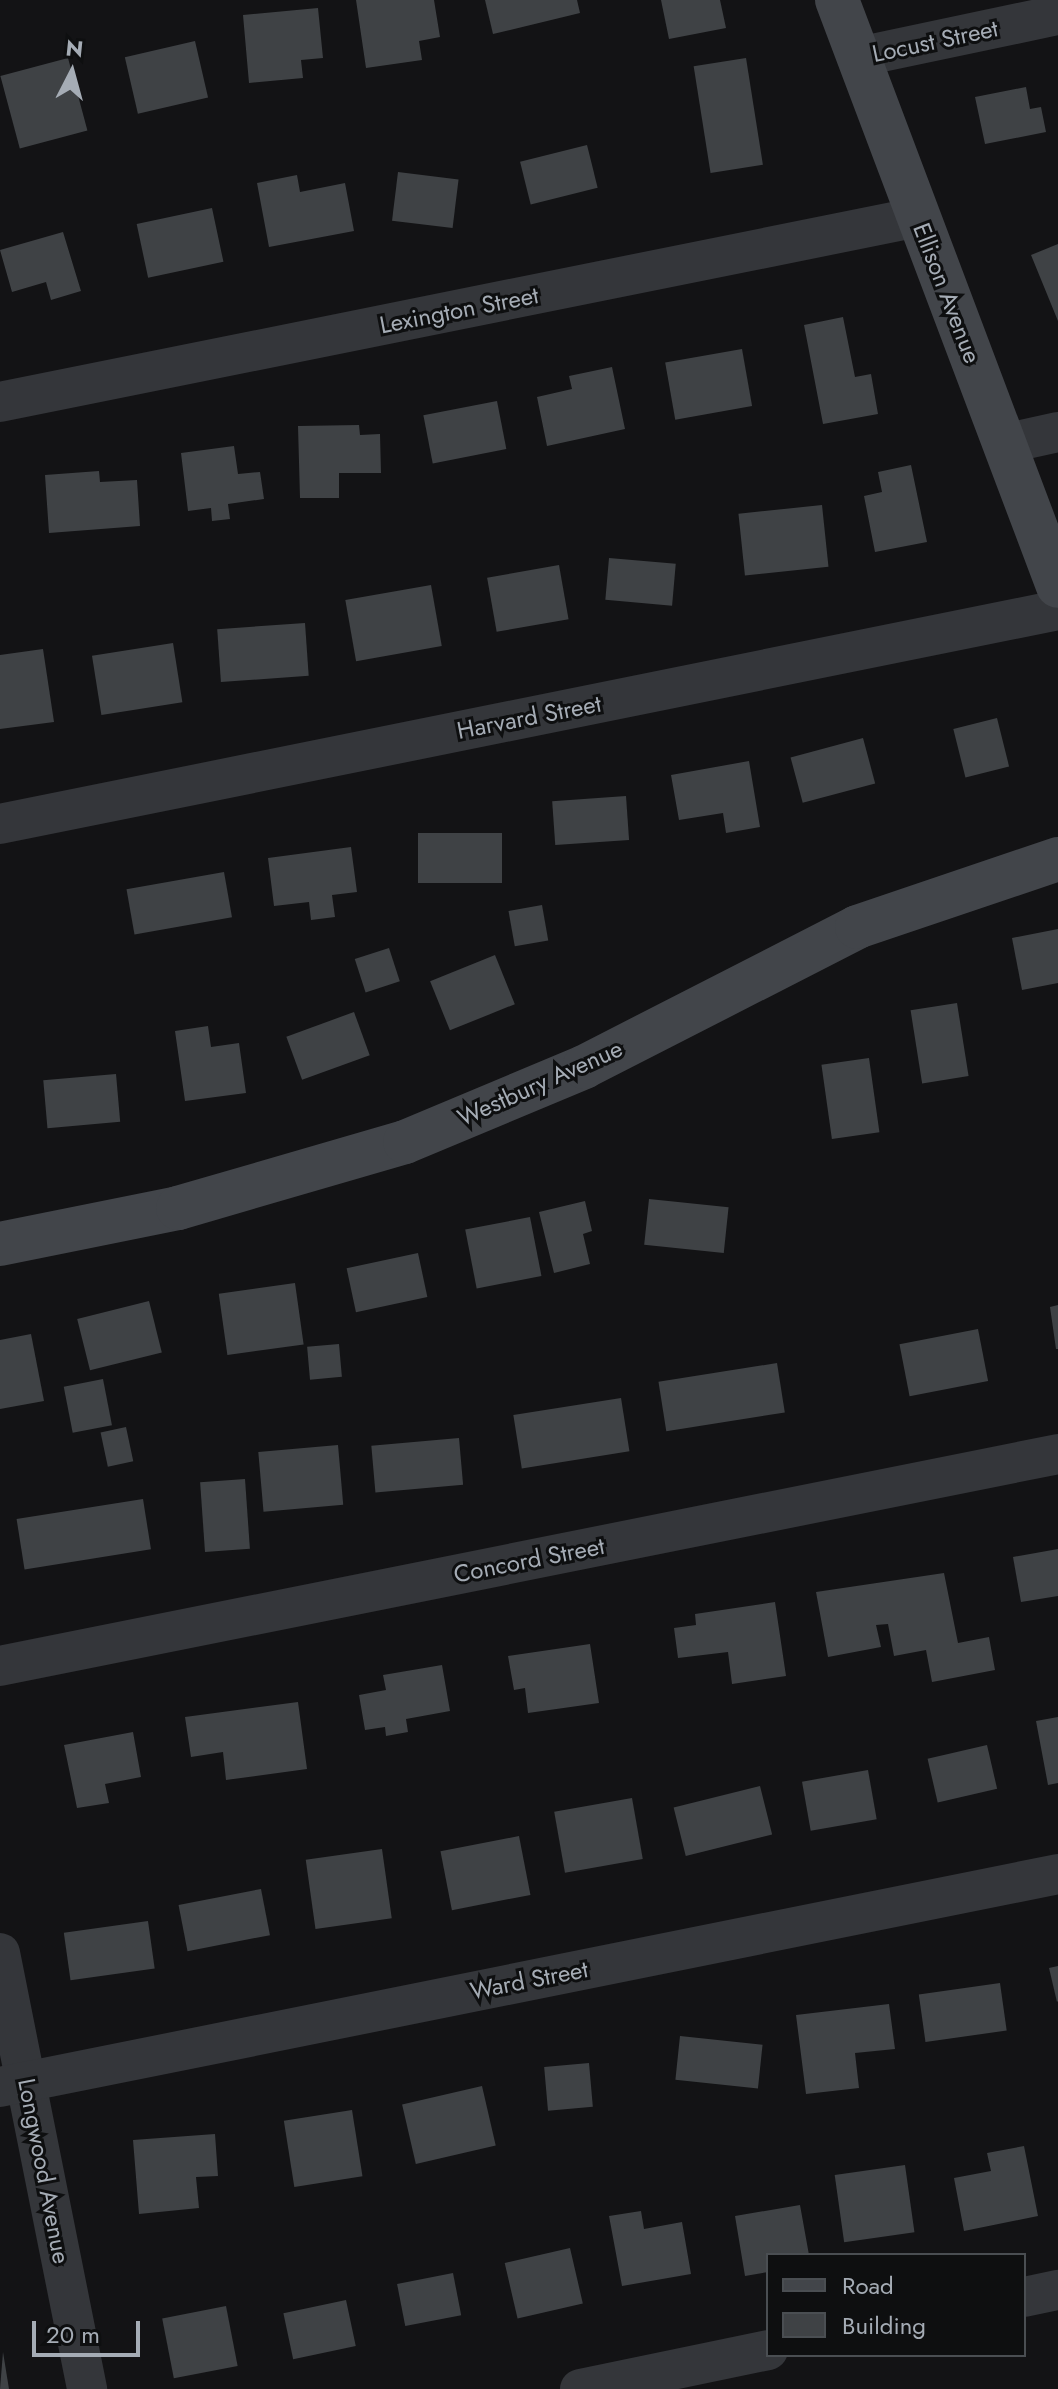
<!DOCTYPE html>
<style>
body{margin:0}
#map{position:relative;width:1058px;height:2389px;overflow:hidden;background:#131315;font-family:Jost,sans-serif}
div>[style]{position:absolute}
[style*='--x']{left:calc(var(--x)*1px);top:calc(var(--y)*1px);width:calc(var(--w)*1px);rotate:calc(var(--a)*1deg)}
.building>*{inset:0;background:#3f4245;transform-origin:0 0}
.street>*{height:40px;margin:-20px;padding:0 20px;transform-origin:20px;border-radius:20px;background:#34363a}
.secondary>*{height:44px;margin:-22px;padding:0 22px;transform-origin:22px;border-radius:22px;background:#42454a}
span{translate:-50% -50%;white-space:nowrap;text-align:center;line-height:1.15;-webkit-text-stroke:6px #0e0f10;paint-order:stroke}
.street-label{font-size:24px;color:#a5acb5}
.legend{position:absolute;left:766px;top:2253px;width:260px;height:104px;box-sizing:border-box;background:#0e0f10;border:2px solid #4a4e52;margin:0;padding:10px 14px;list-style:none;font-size:24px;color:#a5acb5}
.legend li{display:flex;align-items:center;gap:16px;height:40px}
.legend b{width:40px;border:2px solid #4a4e52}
.north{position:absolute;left:32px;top:32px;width:80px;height:80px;-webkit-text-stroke:6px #0e0f10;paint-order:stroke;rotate:6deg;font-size:22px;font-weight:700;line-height:32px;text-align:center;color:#a5acb5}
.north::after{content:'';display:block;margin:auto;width:28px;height:36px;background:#a5acb5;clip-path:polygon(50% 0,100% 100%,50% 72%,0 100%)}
.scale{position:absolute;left:32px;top:2321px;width:108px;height:36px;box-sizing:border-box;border:4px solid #a5acb5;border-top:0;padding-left:10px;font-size:24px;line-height:28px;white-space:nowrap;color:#a5acb5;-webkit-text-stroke:6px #0e0f10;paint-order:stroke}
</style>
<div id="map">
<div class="building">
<div style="clip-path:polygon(356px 0,434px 0,440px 37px,419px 41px,422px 60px,366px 68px)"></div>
<div style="clip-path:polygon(485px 0,577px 0,580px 13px,493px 34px)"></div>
<div style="clip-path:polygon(661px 0,720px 0,726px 28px,669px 39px)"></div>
<div style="clip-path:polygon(318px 8px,323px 58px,301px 60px,303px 78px,249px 83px,243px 15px)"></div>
<div style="left:195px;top:41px;width:58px;height:72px;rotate:77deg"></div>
<div style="left:68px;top:58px;width:75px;height:70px;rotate:75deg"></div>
<div style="left:746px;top:58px;width:108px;height:53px;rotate:81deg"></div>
<div style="clip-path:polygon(1026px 87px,1030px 109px,1041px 107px,1046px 132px,985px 144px,975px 97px)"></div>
<div style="left:587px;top:145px;width:44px;height:69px;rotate:76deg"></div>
<div style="left:398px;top:172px;width:61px;height:49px;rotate:7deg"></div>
<div style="clip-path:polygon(297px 175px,300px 192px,345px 183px,354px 231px,269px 247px,257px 183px)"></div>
<div style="left:212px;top:208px;width:55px;height:77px;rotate:78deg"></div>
<div style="clip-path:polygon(63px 232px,81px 291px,51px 300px,46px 282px,12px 292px,0 250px)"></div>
<div style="clip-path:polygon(1058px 244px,1058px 321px,1031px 255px)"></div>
<div style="clip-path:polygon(843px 317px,855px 377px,871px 374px,878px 414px,823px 424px,804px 325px)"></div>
<div style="left:742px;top:349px;width:58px;height:78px;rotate:80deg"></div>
<div style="clip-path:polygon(612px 367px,625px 429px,547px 446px,537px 397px,572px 389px,569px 376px)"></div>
<div style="left:497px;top:401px;width:49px;height:75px;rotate:79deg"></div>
<div style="clip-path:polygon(359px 425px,360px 435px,380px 434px,381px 473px,339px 473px,339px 498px,300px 498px,298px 426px)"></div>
<div style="clip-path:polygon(234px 446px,238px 474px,260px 472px,264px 499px,228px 504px,230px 519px,212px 521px,211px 508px,188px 511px,181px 453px)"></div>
<div style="clip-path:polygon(911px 465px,927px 542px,875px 552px,864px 496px,882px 492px,878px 472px)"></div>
<div style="clip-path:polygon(99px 471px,100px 482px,137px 480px,140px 526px,49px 533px,45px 475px)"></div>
<div style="left:822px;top:505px;width:62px;height:84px;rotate:84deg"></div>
<div style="left:609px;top:558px;width:67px;height:42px;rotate:5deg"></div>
<div style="left:559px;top:565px;width:55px;height:73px;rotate:80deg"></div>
<div style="left:431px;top:585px;width:62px;height:87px;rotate:80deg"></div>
<div style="left:305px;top:623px;width:53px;height:88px;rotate:86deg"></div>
<div style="left:173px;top:643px;width:60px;height:82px;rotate:81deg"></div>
<div style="clip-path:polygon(43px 649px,54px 722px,0 729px,0 655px)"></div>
<div style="left:997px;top:718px;width:50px;height:45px;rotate:76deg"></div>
<div style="left:863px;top:738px;width:47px;height:75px;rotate:75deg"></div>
<div style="clip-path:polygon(749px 761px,760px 827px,726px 833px,723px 813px,679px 820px,671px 775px)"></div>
<div style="left:626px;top:796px;width:44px;height:74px;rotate:86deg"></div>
<div style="left:418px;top:833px;width:84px;height:50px"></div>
<div style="clip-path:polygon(351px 847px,357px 892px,332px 895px,335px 917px,311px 920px,309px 902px,274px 906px,268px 858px)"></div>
<div style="left:224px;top:872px;width:46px;height:99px;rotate:80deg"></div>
<div style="left:542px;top:905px;width:36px;height:34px;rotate:80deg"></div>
<div style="clip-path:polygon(1058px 929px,1058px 983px,1022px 990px,1012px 938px)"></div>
<div style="left:389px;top:948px;width:35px;height:36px;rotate:72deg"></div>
<div style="left:495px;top:955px;width:53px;height:70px;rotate:68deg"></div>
<div style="left:957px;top:1003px;width:74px;height:47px;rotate:81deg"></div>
<div style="left:354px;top:1012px;width:46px;height:72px;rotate:70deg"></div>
<div style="clip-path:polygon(208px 1026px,211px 1047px,239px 1043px,246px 1093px,185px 1101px,175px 1031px)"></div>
<div style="left:869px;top:1058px;width:75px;height:48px;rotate:82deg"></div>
<div style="left:116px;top:1074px;width:48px;height:73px;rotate:85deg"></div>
<div style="left:649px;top:1199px;width:80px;height:46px;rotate:6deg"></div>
<div style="clip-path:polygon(585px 1201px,592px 1231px,583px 1234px,590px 1264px,554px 1273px,539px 1212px)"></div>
<div style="left:530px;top:1217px;width:60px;height:66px;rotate:79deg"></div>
<div style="left:418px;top:1253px;width:45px;height:73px;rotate:78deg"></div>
<div style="left:295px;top:1283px;width:62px;height:77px;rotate:82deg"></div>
<div style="left:149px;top:1301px;width:53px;height:74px;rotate:76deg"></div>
<div style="clip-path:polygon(1058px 1305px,1058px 1349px,1056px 1349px,1050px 1307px)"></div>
<div style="left:978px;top:1329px;width:53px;height:80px;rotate:79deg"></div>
<div style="clip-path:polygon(31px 1334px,44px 1401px,0 1409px,0 1340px)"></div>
<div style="left:339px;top:1344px;width:33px;height:32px;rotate:85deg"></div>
<div style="left:777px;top:1363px;width:50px;height:120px;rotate:81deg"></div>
<div style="left:103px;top:1379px;width:47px;height:40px;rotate:79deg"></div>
<div style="left:621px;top:1398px;width:54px;height:109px;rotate:81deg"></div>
<div style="left:126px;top:1427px;width:35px;height:26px;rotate:78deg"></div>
<div style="left:459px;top:1438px;width:47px;height:88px;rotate:85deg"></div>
<div style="left:338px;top:1445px;width:60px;height:80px;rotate:85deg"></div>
<div style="left:245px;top:1479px;width:70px;height:45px;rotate:86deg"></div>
<div style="left:143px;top:1499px;width:51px;height:128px;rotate:81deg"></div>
<div style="clip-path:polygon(1058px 1549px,1058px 1596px,1021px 1602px,1013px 1557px)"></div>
<div style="clip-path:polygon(944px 1573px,958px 1643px,989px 1637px,995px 1670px,932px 1682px,926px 1650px,894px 1656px,888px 1624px,876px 1625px,881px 1647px,828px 1657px,816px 1592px)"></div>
<div style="clip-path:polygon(775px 1602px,786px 1676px,732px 1684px,728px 1652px,678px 1658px,674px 1628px,696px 1625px,695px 1614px)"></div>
<div style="clip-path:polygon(590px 1644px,599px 1703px,528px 1713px,525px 1688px,514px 1690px,508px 1656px)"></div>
<div style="clip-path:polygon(442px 1665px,450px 1711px,406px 1719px,408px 1732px,386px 1736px,385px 1727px,365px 1730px,359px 1695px,386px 1690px,383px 1675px)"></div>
<div style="clip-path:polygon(298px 1702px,307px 1769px,226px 1780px,223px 1752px,191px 1757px,185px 1717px)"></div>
<div style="clip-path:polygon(1058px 1717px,1058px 1783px,1048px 1785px,1036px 1721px)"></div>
<div style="clip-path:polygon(133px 1732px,141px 1777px,105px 1784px,109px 1803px,77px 1808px,64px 1745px)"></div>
<div style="left:987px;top:1745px;width:45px;height:61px;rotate:77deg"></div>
<div style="left:868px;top:1770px;width:50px;height:67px;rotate:80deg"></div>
<div style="left:760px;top:1786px;width:50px;height:89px;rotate:76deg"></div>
<div style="left:632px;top:1798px;width:62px;height:79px;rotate:80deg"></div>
<div style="left:519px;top:1836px;width:60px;height:80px;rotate:79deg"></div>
<div style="left:382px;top:1849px;width:70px;height:77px;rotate:82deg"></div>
<div style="left:261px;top:1889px;width:47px;height:84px;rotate:79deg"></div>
<div style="left:148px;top:1921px;width:48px;height:85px;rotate:82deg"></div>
<div style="clip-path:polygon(1058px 1966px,1058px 2001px,1057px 2002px,1049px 1968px)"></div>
<div style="left:1000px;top:1983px;width:48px;height:82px;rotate:82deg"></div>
<div style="clip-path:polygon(889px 2004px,895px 2049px,855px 2053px,859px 2088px,806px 2094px,796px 2015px)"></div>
<div style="left:680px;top:2036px;width:83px;height:44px;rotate:6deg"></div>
<div style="left:589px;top:2063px;width:44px;height:45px;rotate:85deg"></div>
<div style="left:482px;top:2086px;width:61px;height:82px;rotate:77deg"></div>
<div style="left:352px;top:2110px;width:67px;height:69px;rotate:81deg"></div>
<div style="clip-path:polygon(215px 2134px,218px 2176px,196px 2177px,199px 2208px,139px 2214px,133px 2140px)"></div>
<div style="clip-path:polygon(1024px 2146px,1038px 2216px,964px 2231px,954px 2178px,991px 2171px,987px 2153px)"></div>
<div style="left:905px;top:2165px;width:68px;height:71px;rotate:82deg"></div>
<div style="clip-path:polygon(800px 2205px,809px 2255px,768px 2255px,768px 2272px,745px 2276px,735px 2216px)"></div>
<div style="clip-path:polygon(641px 2211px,644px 2229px,682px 2222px,691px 2274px,622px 2286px,609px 2216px)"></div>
<div style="left:570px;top:2248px;width:57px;height:67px;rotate:77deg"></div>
<div style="left:453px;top:2273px;width:43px;height:57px;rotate:79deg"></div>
<div style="left:346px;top:2300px;width:47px;height:64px;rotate:78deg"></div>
<div style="left:226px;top:2306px;width:61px;height:65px;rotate:79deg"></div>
<div style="clip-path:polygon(3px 2352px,9px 2389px,0 2389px)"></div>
</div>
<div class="street">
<div style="--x:858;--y:57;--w:204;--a:-11.9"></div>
<div style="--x:0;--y:402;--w:936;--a:-11.39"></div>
<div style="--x:1004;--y:444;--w:55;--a:-12.5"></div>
<div style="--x:0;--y:824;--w:1079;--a:-11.43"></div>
<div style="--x:0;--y:1666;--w:1079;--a:-11.33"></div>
<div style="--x:0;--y:1953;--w:445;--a:78.7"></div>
<div style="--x:0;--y:2087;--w:1079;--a:-11.38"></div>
<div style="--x:1024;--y:2297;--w:35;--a:-12"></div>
<div style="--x:580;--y:2389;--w:192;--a:-11.7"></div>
</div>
<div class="secondary">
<div style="--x:837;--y:0;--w:626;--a:69.34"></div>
<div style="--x:0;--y:1244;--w:182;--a:-11.4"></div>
<div style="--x:178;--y:1208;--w:236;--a:-16.2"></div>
<div style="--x:405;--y:1142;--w:194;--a:-22.7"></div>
<div style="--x:584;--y:1067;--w:307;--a:-27.1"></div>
<div style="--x:857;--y:927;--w:212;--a:-18.7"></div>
</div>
<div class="street-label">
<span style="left:935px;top:41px;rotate:-12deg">Locust Street</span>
<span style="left:947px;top:293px;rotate:69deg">Ellison Avenue</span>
<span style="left:459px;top:310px;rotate:-11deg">Lexington Street</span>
<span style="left:529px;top:717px;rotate:-11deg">Harvard Street</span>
<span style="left:540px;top:1083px;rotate:-24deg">Westbury Avenue</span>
<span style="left:529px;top:1560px;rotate:-11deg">Concord Street</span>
<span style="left:529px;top:1980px;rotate:-11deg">Ward Street</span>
<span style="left:44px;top:2171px;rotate:79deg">Longwood Avenue</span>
</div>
<ul class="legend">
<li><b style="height:10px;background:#42454a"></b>Road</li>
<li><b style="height:22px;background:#3f4245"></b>Building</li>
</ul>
<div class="north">N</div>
<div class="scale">20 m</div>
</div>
